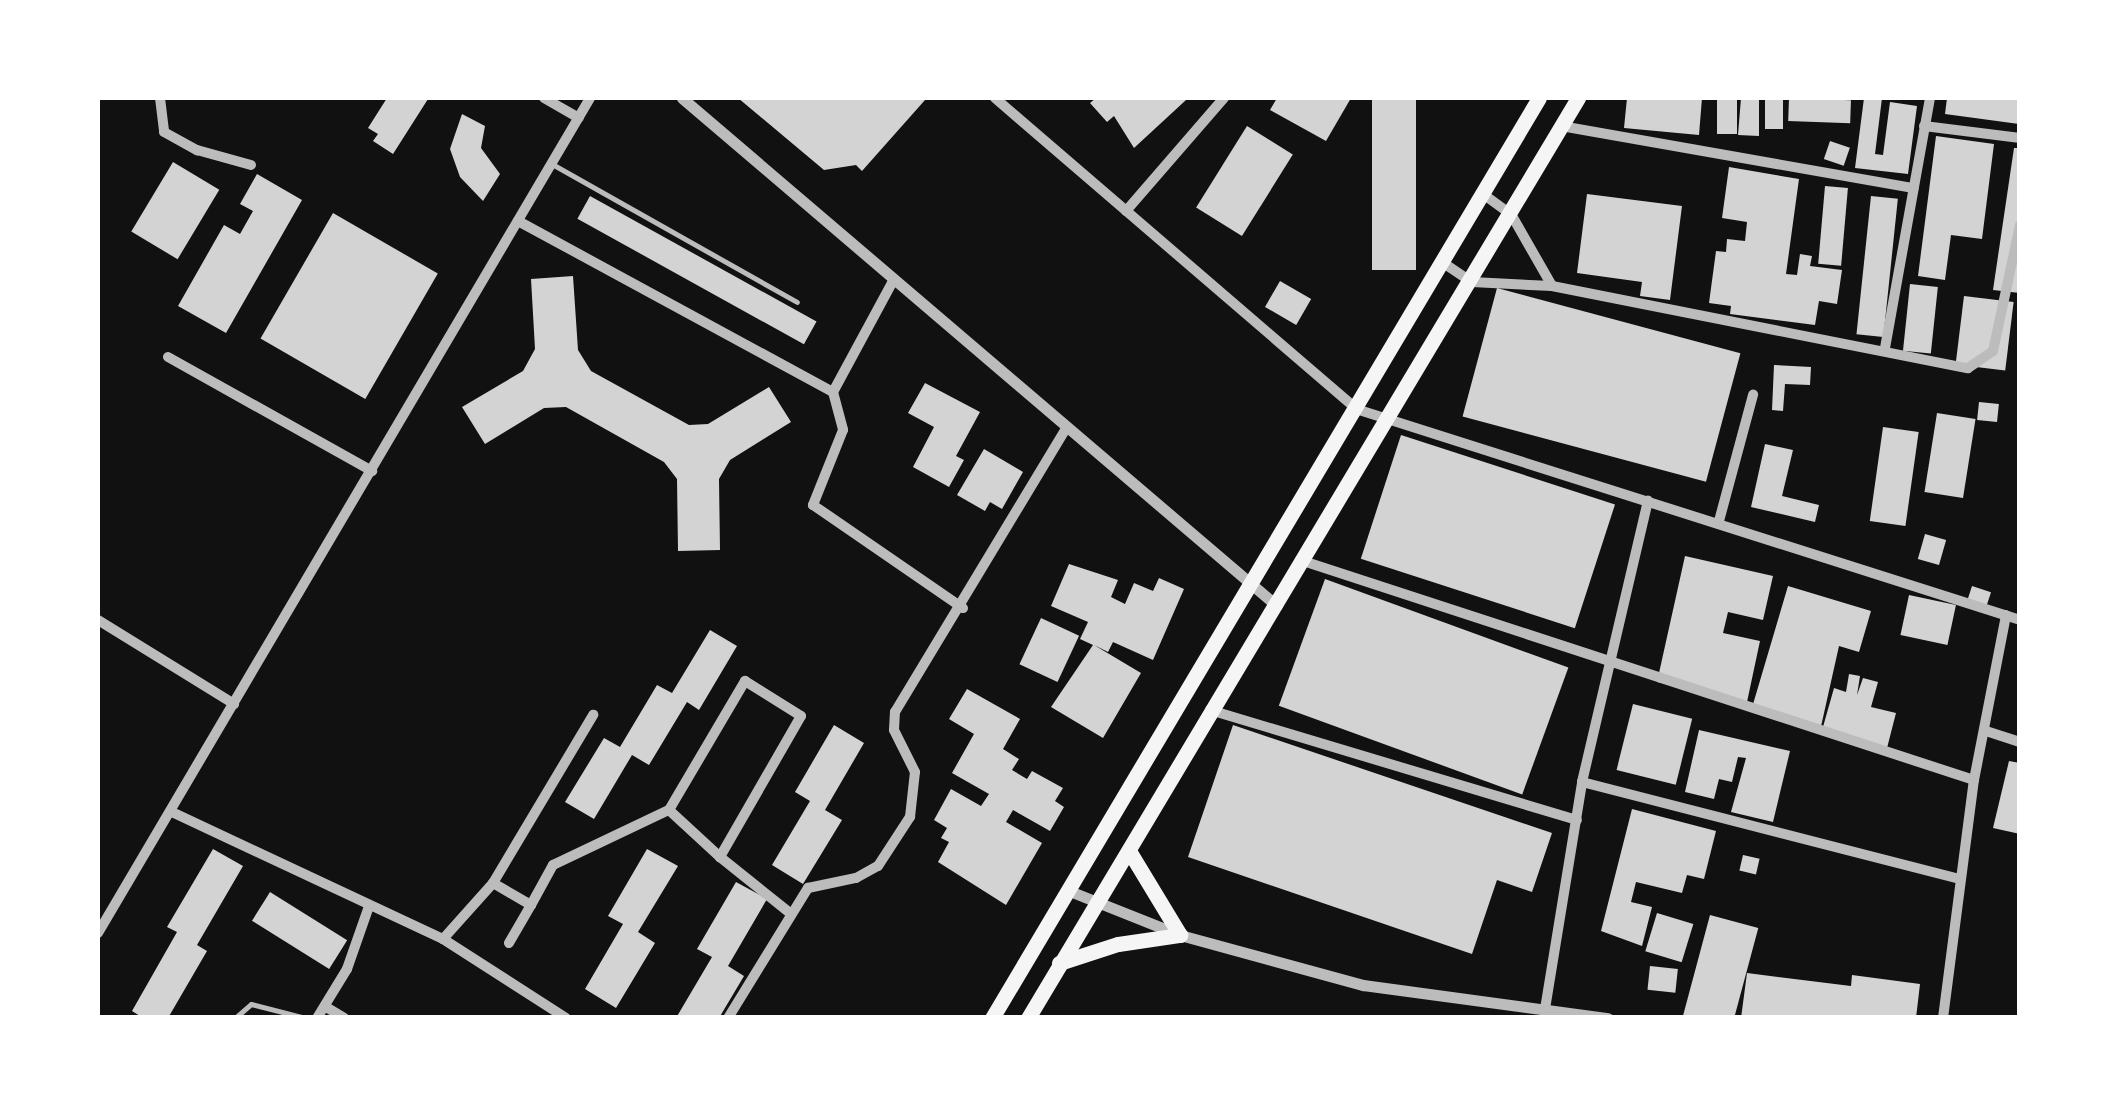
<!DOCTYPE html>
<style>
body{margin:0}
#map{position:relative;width:2117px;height:1115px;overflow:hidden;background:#111;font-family:"PT Serif",serif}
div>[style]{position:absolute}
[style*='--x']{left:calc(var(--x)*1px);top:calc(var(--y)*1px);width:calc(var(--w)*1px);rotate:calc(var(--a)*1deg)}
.building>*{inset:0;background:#d3d3d3;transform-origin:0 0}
.service>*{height:5px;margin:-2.5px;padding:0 2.5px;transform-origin:2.5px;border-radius:2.5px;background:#bcbcbc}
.minor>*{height:10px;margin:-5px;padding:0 5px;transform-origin:5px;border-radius:5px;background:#bcbcbc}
.tertiary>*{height:11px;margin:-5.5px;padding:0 5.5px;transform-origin:5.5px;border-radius:5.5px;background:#bcbcbc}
.primary>*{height:15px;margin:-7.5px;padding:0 7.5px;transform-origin:7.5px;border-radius:7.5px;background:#f5f5f5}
span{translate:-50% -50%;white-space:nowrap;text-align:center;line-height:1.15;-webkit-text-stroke:8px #fff;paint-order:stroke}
.frame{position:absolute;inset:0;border:100px solid #fff;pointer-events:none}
</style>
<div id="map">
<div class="building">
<div style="clip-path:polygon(387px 98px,428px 99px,393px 154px,373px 141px,378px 134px,368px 128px)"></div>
<div style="clip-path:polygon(738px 98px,922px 98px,925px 100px,862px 171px,856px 165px,824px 170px)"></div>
<div style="clip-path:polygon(1096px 98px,1184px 98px,1186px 100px,1134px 148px,1114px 116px,1107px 122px,1090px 103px)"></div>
<div style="clip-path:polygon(1277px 98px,1351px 98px,1326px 141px,1270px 110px)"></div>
<div style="left:1372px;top:98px;width:44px;height:172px"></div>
<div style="clip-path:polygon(1627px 98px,1702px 98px,1699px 135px,1624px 128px)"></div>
<div style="left:1717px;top:98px;width:20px;height:36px"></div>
<div style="clip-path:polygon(1741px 98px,1759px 98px,1759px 136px,1738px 135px)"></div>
<div style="left:1765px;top:98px;width:18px;height:31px"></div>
<div style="left:1789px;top:98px;width:62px;height:23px;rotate:2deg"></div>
<div style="clip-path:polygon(1864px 98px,1882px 98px,1875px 154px,1883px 155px,1890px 102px,1917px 106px,1908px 174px,1855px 168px)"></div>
<div style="clip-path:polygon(1947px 98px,2020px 98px,2019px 124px,1945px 114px)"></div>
<div style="clip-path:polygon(462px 114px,485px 126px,481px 148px,500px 174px,483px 201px,460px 177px,450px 149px)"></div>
<div style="left:1247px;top:126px;width:54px;height:96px;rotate:32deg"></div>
<div style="clip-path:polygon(1936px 136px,1994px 144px,1982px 239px,1951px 235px,1945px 280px,1918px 276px)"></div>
<div style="left:1830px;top:141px;width:21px;height:19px;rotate:19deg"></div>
<div style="clip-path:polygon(2014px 148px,2020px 148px,2020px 293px,1993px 290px)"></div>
<div style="left:173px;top:162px;width:54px;height:81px;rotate:31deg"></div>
<div style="clip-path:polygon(1729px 167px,1799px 179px,1786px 274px,1797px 275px,1800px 254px,1812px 256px,1810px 266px,1842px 270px,1837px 304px,1819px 301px,1815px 325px,1730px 314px,1731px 306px,1709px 303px,1716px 251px,1726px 252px,1727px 239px,1745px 241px,1747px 222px,1722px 218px)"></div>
<div style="clip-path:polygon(257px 174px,302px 200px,226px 333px,178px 306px,224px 225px,240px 234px,253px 211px,240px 204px)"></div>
<div style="left:1825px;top:186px;width:23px;height:78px;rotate:5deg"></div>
<div style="clip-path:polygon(1587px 194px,1682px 206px,1670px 300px,1640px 296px,1642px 282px,1577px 273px)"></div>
<div style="left:590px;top:196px;width:259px;height:26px;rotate:29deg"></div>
<div style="left:1871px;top:196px;width:27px;height:139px;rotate:6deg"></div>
<div style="left:333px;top:213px;width:121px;height:145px;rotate:30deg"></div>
<div style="clip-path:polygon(573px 276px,578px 350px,591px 371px,689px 425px,708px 424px,769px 387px,791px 422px,730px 460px,719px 479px,720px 550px,678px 551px,677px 479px,664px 462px,566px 407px,544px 408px,485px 444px,462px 407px,523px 371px,535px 349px,531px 279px)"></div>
<div style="left:1280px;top:281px;width:36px;height:30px;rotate:30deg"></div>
<div style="left:1910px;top:284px;width:28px;height:67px;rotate:6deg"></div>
<div style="left:1497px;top:288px;width:252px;height:133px;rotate:15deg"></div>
<div style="left:1964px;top:296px;width:50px;height:69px;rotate:7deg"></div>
<div style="clip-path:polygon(1774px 365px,1811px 367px,1810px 385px,1785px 384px,1783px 411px,1772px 410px)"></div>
<div style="clip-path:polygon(925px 383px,980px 412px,956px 456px,964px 460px,949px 487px,913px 467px,934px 427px,908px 413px)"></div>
<div style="left:1979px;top:402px;width:20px;height:18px;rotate:6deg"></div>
<div style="left:1937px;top:413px;width:39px;height:80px;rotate:9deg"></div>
<div style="left:1883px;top:427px;width:36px;height:95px;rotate:8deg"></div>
<div style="left:1401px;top:435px;width:225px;height:130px;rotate:18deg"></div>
<div style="clip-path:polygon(1765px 444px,1793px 450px,1782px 496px,1819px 505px,1815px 522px,1751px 507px)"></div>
<div style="clip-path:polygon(984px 449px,1023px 472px,1002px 509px,990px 502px,985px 511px,957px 495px)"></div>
<div style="left:1925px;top:534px;width:22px;height:26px;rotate:16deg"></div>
<div style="clip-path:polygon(1685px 556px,1773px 576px,1763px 620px,1728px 612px,1723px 633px,1760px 641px,1747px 702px,1657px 682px)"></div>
<div style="clip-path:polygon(1069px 564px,1118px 580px,1111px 597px,1125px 604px,1134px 583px,1153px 591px,1159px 578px,1184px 589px,1153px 660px,1113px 642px,1108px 652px,1094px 645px,1141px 673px,1103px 738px,1051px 707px,1093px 645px,1080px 639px,1088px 622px,1051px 606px)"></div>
<div style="left:1325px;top:579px;width:259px;height:135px;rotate:20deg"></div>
<div style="clip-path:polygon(1788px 586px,1871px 611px,1859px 652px,1839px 646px,1820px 731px,1751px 711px)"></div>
<div style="left:1972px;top:586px;width:20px;height:17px;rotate:18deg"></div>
<div style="left:1909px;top:595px;width:48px;height:41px;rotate:12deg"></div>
<div style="left:1041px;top:618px;width:42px;height:51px;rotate:25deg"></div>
<div style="clip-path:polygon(710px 630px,737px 646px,699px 710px,687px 702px,649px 765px,632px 755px,594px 819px,565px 802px,604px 738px,620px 747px,657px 685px,672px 693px)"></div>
<div style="clip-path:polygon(1849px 674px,1860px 676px,1857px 695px,1863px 678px,1878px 682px,1871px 707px,1896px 713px,1886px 752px,1821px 734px,1834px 688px,1846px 692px)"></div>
<div style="clip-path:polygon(967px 689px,1020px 719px,1003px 749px,1019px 759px,1012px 770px,1027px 779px,1032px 771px,1063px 788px,1055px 801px,1064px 807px,1050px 831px,1013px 810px,1006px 822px,1042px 843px,1006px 905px,938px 862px,949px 842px,941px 838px,947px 828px,934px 820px,951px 789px,981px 806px,989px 794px,952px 773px,974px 734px,949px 719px)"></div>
<div style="left:1633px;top:704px;width:61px;height:68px;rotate:14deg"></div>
<div style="clip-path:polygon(834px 725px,864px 743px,825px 810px,842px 820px,803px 884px,772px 865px,810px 801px,795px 792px)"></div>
<div style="clip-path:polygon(1233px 725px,1552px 833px,1532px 892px,1497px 880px,1472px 954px,1188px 857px)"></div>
<div style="clip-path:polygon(1699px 730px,1790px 751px,1773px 822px,1731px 812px,1746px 758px,1738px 757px,1732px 782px,1719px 779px,1714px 799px,1685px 792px)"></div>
<div style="clip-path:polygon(2009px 761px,2020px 763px,2020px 834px,1993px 828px)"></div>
<div style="clip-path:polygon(1632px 809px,1716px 831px,1704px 879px,1687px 875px,1682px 893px,1636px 882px,1631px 902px,1652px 907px,1642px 946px,1601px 931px)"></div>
<div style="clip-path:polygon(213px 849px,243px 866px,197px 945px,207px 951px,168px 1018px,143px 1018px,132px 1011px,177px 932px,167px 927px)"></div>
<div style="clip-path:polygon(647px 849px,678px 866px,638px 932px,655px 943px,616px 1008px,585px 989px,623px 924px,608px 916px)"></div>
<div style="left:1743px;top:855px;width:17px;height:16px;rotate:13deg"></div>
<div style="clip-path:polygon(736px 882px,767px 899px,728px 966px,744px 976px,719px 1018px,676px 1018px,712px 957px,697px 949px)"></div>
<div style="left:270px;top:892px;width:91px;height:34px;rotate:32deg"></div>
<div style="left:1657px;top:913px;width:38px;height:40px;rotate:17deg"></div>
<div style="left:1710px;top:915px;width:50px;height:104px;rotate:15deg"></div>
<div style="left:1650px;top:966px;width:28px;height:24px;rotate:6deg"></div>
<div style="clip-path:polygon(1747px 973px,1851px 986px,1852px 975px,1920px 984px,1916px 1018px,1741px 1018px)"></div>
</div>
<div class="service">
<div style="--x:552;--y:164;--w:281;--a:29.4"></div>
<div style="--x:235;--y:1018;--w:21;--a:-41"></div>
<div style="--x:251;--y:1004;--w:57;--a:14.3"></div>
</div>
<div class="minor">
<div style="--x:160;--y:98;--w:34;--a:83"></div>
<div style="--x:164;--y:132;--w:38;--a:29"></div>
<div style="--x:197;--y:150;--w:56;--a:15.5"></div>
<div style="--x:544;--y:98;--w:40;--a:29.7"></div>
<div style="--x:995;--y:98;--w:476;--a:40.7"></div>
<div style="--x:1356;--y:409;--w:697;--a:17.63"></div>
<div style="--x:1561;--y:126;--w:358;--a:10"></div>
<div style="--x:1924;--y:126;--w:97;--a:7.1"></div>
<div style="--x:1483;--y:194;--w:34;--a:36"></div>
<div style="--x:1511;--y:214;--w:83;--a:60.3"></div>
<div style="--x:1126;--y:211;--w:150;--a:-49.1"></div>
<div style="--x:518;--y:221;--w:358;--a:28.5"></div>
<div style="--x:833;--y:392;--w:128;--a:-61.6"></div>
<div style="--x:1442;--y:262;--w:36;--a:34"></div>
<div style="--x:1472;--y:282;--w:80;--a:2.9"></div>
<div style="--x:1552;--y:286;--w:424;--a:11.2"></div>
<div style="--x:1968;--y:368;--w:30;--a:-34"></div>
<div style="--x:1993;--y:351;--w:129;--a:-77.9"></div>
<div style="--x:1885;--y:348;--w:254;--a:-79.8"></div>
<div style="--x:168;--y:357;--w:234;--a:29.2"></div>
<div style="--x:833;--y:392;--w:39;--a:75"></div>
<div style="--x:843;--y:430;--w:81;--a:111.8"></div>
<div style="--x:813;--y:505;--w:182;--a:34.5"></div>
<div style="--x:1719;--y:521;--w:131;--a:-74.9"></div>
<div style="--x:1300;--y:560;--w:709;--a:18.08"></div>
<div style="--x:98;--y:620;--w:160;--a:31.7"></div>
<div style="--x:1210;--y:710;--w:383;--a:16.7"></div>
<div style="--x:1986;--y:731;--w:36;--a:18"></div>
<div style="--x:1582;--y:782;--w:390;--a:14.4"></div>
<div style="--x:174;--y:813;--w:297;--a:25.1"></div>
<div style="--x:443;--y:939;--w:146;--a:32.7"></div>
<div style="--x:720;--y:857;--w:90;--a:38.7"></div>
<div style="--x:493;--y:883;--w:44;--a:30.1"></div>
<div style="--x:531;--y:905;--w:44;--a:120.1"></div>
<div style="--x:531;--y:905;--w:46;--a:-61.2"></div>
<div style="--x:553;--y:865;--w:128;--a:-25.4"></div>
<div style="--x:669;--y:810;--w:150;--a:-59.5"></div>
<div style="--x:745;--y:681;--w:66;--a:32"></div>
<div style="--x:801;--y:716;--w:163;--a:119.9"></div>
<div style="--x:720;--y:857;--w:69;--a:-137.3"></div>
<div style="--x:98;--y:933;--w:969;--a:-59.49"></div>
<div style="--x:443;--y:939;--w:75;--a:-48.2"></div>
<div style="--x:493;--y:883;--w:196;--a:-59.2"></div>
<div style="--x:326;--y:1007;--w:21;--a:31"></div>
<div style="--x:1545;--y:1009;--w:230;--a:-80.7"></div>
<div style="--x:1582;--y:782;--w:289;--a:-76.8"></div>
<div style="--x:317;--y:1018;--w:57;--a:-58.5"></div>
<div style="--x:347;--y:969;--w:64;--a:-70.7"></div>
<div style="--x:728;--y:1018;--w:153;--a:-58.4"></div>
<div style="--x:808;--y:888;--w:49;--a:-11.8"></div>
<div style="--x:856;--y:878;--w:25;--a:-29"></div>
<div style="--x:878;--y:866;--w:59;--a:-56.9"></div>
<div style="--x:910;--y:817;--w:45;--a:-83.7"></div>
<div style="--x:915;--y:772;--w:47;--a:-116.6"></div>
<div style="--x:894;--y:730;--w:18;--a:-87"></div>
<div style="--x:895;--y:712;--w:329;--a:-58.9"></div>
<div style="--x:1943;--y:1018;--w:240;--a:-82.6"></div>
<div style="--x:1974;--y:780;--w:168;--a:-79"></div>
</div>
<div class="tertiary">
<div style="--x:682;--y:98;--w:782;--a:40.49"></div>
<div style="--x:1067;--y:890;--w:122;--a:21.7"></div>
<div style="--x:1180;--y:935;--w:190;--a:15.3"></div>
<div style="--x:1363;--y:985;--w:247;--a:7.7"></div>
</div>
<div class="primary">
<div style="--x:1059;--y:963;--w:62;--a:-17.9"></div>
<div style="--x:1118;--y:944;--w:63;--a:-8.3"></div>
<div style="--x:1180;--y:935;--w:95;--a:-121.2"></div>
<div style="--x:992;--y:1018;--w:1070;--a:-59.27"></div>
<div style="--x:1028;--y:1018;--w:1072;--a:-59.13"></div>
</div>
<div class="frame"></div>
</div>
